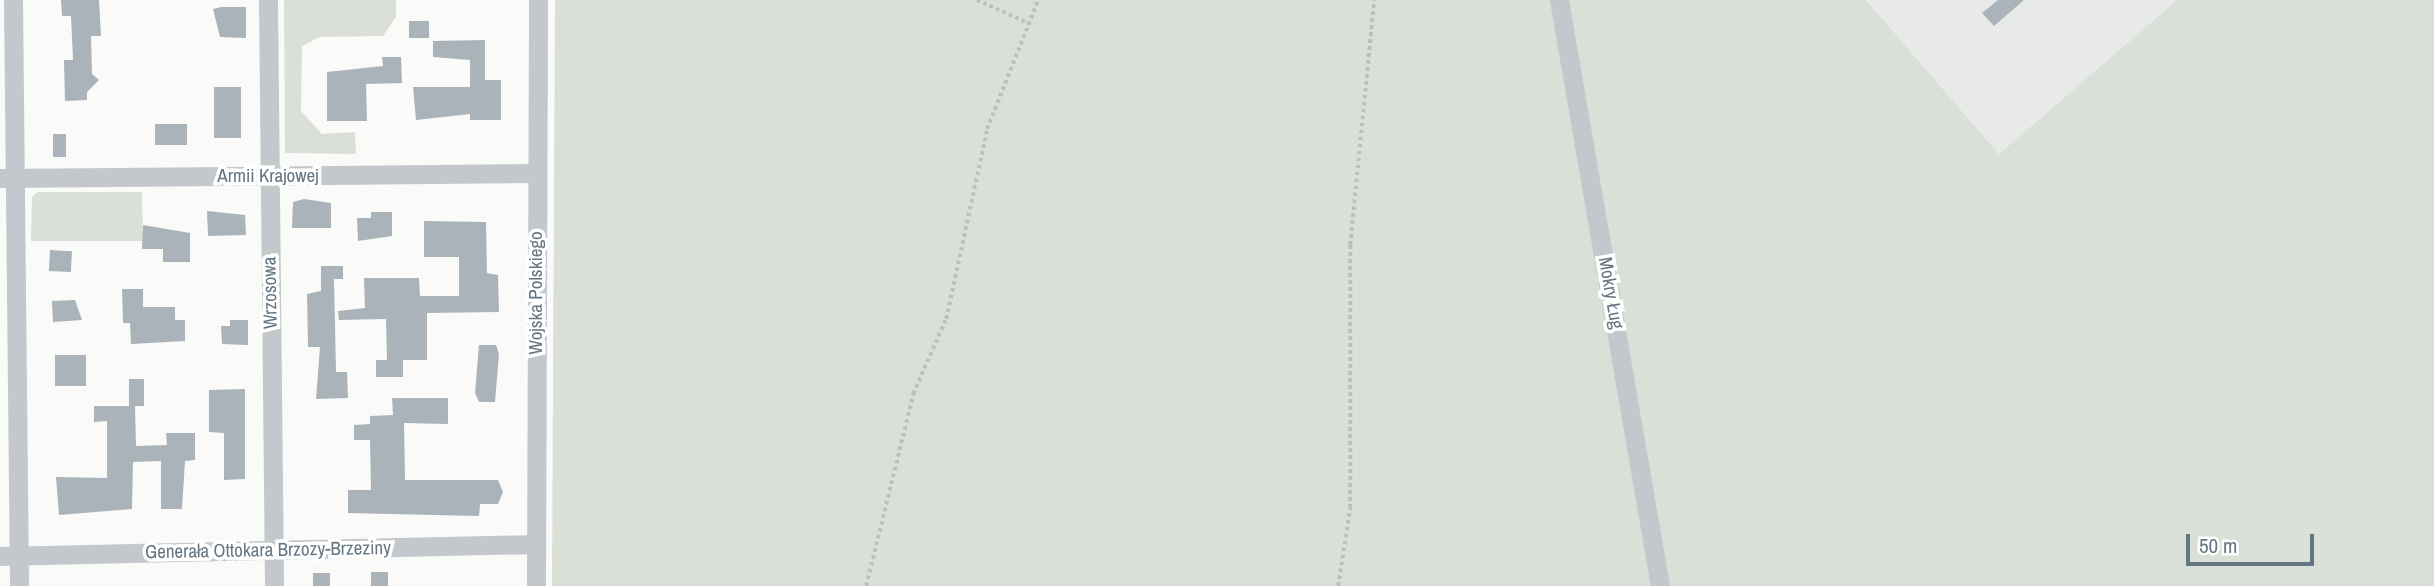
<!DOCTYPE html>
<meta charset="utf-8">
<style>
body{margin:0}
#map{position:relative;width:2434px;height:586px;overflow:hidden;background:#fafaf8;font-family:"Archivo Narrow",sans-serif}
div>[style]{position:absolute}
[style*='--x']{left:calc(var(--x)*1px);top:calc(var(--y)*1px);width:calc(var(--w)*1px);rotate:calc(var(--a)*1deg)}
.built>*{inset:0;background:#e8e9e9}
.green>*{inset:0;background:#dadfd7}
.building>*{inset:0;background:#aab3b9;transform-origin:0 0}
.path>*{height:3.5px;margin-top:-1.75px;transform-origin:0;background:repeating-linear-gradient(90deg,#bbbfc2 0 3.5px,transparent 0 7px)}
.street>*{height:19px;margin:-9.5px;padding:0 9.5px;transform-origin:9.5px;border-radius:9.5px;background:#c3c8cc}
span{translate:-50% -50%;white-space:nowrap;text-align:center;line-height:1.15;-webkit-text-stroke:7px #fff;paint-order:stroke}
.street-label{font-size:19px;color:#657683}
.scale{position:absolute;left:2186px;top:534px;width:128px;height:32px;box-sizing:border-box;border:4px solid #657683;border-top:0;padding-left:9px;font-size:21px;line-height:24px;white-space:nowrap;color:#657683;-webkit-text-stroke:5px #fff;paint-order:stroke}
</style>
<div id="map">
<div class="built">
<div style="clip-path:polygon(1866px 0,2177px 0,1999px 154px)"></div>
</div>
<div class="green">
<div style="clip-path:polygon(284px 0,396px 0,396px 17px,383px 36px,320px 37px,302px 46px,301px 111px,322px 134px,355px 132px,356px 154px,285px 153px)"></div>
<div style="clip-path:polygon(555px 0,1866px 0,1999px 154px,2177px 0,2434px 0,2434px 586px,552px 586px)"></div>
<div style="clip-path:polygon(37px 192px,142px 192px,143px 241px,31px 241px,32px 197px)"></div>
</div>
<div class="building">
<div style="clip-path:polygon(61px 0,99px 0,101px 36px,91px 36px,92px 74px,99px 80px,87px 92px,87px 100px,65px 101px,64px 60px,73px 60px,71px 16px,62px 16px)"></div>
<div style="clip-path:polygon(1998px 0,2024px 0,1994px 26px,1982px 13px)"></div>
<div style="clip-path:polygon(221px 7px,246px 7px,246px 38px,220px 37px,213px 9px)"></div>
<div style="left:409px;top:21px;width:20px;height:17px"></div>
<div style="clip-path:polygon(485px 40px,485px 80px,501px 80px,501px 120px,470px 120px,470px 114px,416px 120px,413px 87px,470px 87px,470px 60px,433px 57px,433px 41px)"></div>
<div style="clip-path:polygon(382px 57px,401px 57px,402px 83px,366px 84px,367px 121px,327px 121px,327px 72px,383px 66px)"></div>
<div style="left:214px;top:87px;width:27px;height:51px"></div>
<div style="left:155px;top:124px;width:32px;height:21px"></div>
<div style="left:53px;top:134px;width:13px;height:23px"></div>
<div style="clip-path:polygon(304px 199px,331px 203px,331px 228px,292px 228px,293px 202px)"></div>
<div style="clip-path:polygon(207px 211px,245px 215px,246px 235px,208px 236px)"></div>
<div style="clip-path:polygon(371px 212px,392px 212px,392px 236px,358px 241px,357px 218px,371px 218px)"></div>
<div style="clip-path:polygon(424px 221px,486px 222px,487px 273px,498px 275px,499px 312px,427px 313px,427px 360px,403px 360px,403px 377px,376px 377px,376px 360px,387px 360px,386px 319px,339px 320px,338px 311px,365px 308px,364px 278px,419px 278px,420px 296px,459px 296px,459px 257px,424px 257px)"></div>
<div style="clip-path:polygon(143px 225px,190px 233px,190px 262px,163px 262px,163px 249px,142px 249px)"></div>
<div style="left:50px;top:250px;width:22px;height:21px;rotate:3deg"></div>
<div style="clip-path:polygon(321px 266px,343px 266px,343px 279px,334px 279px,336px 372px,347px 372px,348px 398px,316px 399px,320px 347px,308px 347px,307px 294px,321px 291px)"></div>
<div style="clip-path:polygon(122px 289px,143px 289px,143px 307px,175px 307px,175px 320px,185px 320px,185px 341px,131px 344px,130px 323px,123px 323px)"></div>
<div style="clip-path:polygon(75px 300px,82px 320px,53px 322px,52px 301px)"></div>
<div style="clip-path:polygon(230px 320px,248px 320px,248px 345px,222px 344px,221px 326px,230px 326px)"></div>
<div style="clip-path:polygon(479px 345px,496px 345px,499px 354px,495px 402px,479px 402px,475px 393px)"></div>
<div style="left:55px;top:355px;width:31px;height:31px"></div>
<div style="left:129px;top:379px;width:15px;height:27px"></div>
<div style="clip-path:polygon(245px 389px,245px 479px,224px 480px,224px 433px,209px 432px,209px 390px)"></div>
<div style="clip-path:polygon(392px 398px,448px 398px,448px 424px,404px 423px,405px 480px,498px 480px,503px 492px,498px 504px,480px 504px,479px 516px,348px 513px,348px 490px,371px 490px,370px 440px,354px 440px,354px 425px,370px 424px,370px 416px,393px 415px)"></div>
<div style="clip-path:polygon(94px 406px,135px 406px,136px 446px,167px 445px,166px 433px,195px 433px,195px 460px,185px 461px,182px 509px,161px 509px,161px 461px,133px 462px,132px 509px,59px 515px,56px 477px,107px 478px,107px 421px,94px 422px)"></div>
<div style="left:371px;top:572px;width:17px;height:14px"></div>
<div style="left:313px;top:573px;width:17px;height:13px"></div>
</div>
<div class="path">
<div style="--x:977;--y:0;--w:58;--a:24.4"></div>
<div style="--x:866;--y:586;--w:198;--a:-76.2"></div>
<div style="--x:913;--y:394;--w:82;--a:-66.3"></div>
<div style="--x:946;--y:319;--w:194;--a:-77.8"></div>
<div style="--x:987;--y:129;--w:139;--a:-68.4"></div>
<div style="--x:1338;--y:586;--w:79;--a:-81.3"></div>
<div style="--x:1350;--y:508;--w:263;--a:-90"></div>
<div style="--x:1350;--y:245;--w:246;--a:-84.4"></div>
</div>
<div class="street">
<div style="--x:13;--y:0;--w:586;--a:89.41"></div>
<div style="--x:268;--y:0;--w:586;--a:89.41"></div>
<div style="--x:1559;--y:0;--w:595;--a:80.22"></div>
<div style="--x:0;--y:178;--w:536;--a:-0.53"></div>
<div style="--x:0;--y:556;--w:536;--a:-1.28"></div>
<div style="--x:536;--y:586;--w:586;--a:-89.8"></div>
</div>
<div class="street-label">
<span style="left:268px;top:176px">Armii Krajowej</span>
<span style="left:270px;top:293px;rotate:-91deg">Wrzosowa</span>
<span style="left:536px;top:293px;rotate:-90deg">Wojska Polskiego</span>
<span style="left:1611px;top:293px;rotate:80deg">Mokry Ług</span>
<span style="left:268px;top:550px;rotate:-1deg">Generała Ottokara Brzozy-Brzeziny</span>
</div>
<div class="scale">50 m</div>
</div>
